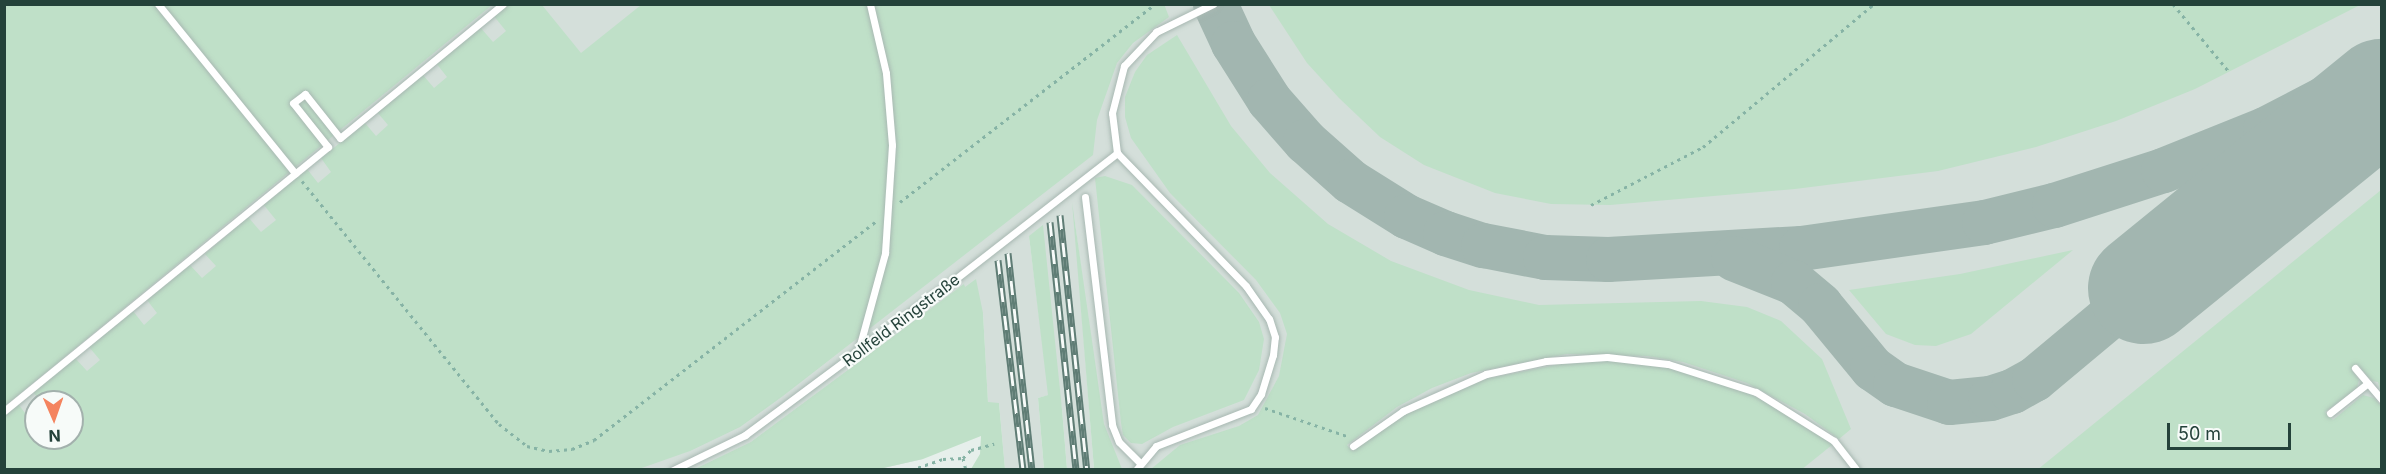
<!DOCTYPE html>
<meta charset="utf-8">
<style>
body{margin:0}
#map{position:relative;width:2386px;height:474px;overflow:hidden;background:#e6efeb;font-family:Inter,sans-serif}
div>[style]{position:absolute}
[style*='--x']{left:calc(var(--x)*1px);top:calc(var(--y)*1px);width:calc(var(--w)*1px);rotate:calc(var(--a)*1deg)}
.built>*{inset:0;background:#d4dfda}
.green>*{inset:0;background:#bfe0c8}
.taxiway>*{height:45px;margin:-22.5px;padding:0 22.5px;transform-origin:22.5px;border-radius:22.5px;background:#a2b6b0}
.runway>*{height:111px;margin:-55.5px;padding:0 55.5px;transform-origin:55.5px;border-radius:55.5px;background:#a2b6b0}
.path>*{height:3px;margin-top:-1.5px;transform-origin:0;background:repeating-linear-gradient(90deg,#86b3a5 0 3px,transparent 0 7.5px)}
.roads{filter:drop-shadow(0 0 2px #a8b8b2) drop-shadow(0 0 2px #a8b8b2)}
.lane>*{height:7px;margin:-3.5px;padding:0 3.5px;transform-origin:3.5px;border-radius:3.5px;background:#fff}
.rail>*{height:7px;margin-top:-3.5px;transform-origin:0;background:repeating-linear-gradient(90deg,#f7fbf9 0 14px,#5f7d75 0 28px);box-sizing:border-box;border-block:2px solid #5f7d75}
span{translate:-50% -50%;white-space:nowrap;text-align:center;line-height:1.15;-webkit-text-stroke:4.5px #f7fbf9;paint-order:stroke}
.street-label{font-size:16px;color:#24423a}
.frame{position:absolute;inset:0;border:6px solid #24423a;pointer-events:none}
.north{position:absolute;left:24px;top:390px;width:60px;height:60px;box-sizing:border-box;background:#f7fbf9;border:2px solid #a3b1ad;border-radius:50%;rotate:178deg;font-size:16px;font-weight:700;line-height:24px;text-align:center;color:#24423a}
.north::after{content:'';display:block;margin:auto;width:21px;height:27px;background:#f4845f;clip-path:polygon(50% 0,100% 100%,50% 72%,0 100%)}
.scale{position:absolute;left:2167px;top:423px;width:124px;height:27px;box-sizing:border-box;border:3px solid #24423a;border-top:0;padding-left:8px;font-size:18px;line-height:21px;white-space:nowrap;color:#24423a;-webkit-text-stroke:4px #f7fbf9;paint-order:stroke}
</style>
<div id="map">
<div class="built">
<div style="clip-path:polygon(evenodd,4px 5px,2381px 5px,2381px 469px,1108px 469px,1074px 216px,1094px 469px,1067px 469px,1062px 409px,1029px 236px,1049px 395px,1038px 398px,1044px 469px,1005px 469px,999px 403px,988px 403px,983px 313px,923px 459px,879px 469px,5px 469px,4px 5px,36px 402px,72px 402px,72px 438px,36px 438px,36px 402px)"></div>
</div>
<div class="green">
<div style="clip-path:polygon(1164px 4px,1169px 17px,1133px 43px,1117px 63px,1097px 120px,1093px 155px,783px 396px,740px 427px,690px 451px,636px 470px,5px 470px,5px 415px,18px 404px,29px 418px,36px 413px,36px 438px,72px 438px,72px 402px,41px 402px,33px 392px,75px 358px,87px 371px,100px 360px,89px 347px,133px 311px,144px 325px,157px 313px,147px 300px,190px 265px,202px 278px,216px 266px,205px 254px,248px 217px,261px 232px,276px 220px,263px 204px,307px 169px,318px 183px,331px 172px,321px 158px,365px 123px,376px 136px,388px 125px,377px 112px,423px 75px,434px 88px,447px 77px,436px 63px,480px 27px,493px 42px,506px 31px,493px 15px,507px 5px,542px 5px,581px 53px,641px 5px)"></div>
<div style="clip-path:polygon(5px 5px,492px 5px,5px 406px)"></div>
<div style="clip-path:polygon(1269px 5px,2360px 5px,2195px 89px,2116px 121px,2036px 147px,1938px 171px,1795px 189px,1610px 205px,1551px 204px,1495px 193px,1424px 165px,1380px 137px,1339px 98px,1307px 63px)"></div>
<div style="clip-path:polygon(1177px 35px,1231px 126px,1270px 173px,1328px 224px,1391px 261px,1469px 290px,1539px 305px,1701px 301px,1747px 307px,1781px 321px,1822px 359px,1851px 429px,1839px 439px,1805px 414px,1747px 383px,1683px 362px,1647px 356px,1567px 354px,1471px 373px,1432px 388px,1397px 407px,1347px 445px,1352px 451px,1402px 414px,1475px 381px,1571px 362px,1609px 360px,1683px 370px,1744px 391px,1801px 420px,1832px 445px,1801px 470px,1151px 469px,1180px 445px,1239px 426px,1258px 415px,1279px 376px,1287px 334px,1280px 313px,1256px 280px,1170px 193px,1131px 138px,1125px 117px,1125px 97px,1135px 72px,1147px 55px)"></div>
<div style="clip-path:polygon(1105px 176px,1132px 185px,1239px 293px,1259px 322px,1264px 339px,1259px 370px,1244px 400px,1173px 427px,1142px 444px,1131px 443px,1123px 435px,1121px 423px,1095px 178px)"></div>
<div style="clip-path:polygon(2381px 190px,2381px 393px,2378px 382px,2372px 381px,2357px 364px,2351px 369px,2359px 380px,2357px 388px,2325px 412px,2333px 420px,2363px 395px,2374px 398px,2381px 406px,2381px 469px,2037px 470px)"></div>
<div style="clip-path:polygon(1072px 202px,1104px 424px,1122px 469px,1094px 469px)"></div>
<div style="clip-path:polygon(1043px 225px,1062px 409px,1067px 469px,1044px 469px,1038px 398px,1048px 395px,1029px 236px)"></div>
<div style="clip-path:polygon(2073px 250px,1971px 334px,1936px 346px,1915px 345px,1886px 334px,1849px 290px,1960px 274px)"></div>
<div style="clip-path:polygon(976px 279px,983px 313px,988px 402px,999px 403px,1005px 469px,971px 469px,980px 454px,981px 436px,923px 459px,879px 469px,695px 469px,751px 442px,964px 284px,965px 287px)"></div>
</div>
<div class="taxiway">
<div style="--x:1215;--y:4;--w:43;--a:65.2"></div>
<div style="--x:1233;--y:43;--w:67;--a:57.7"></div>
<div style="--x:1269;--y:100;--w:55;--a:48.7"></div>
<div style="--x:1305;--y:141;--w:60;--a:41.6"></div>
<div style="--x:1350;--y:181;--w:66;--a:32"></div>
<div style="--x:1406;--y:216;--w:43;--a:23.6"></div>
<div style="--x:1445;--y:233;--w:40;--a:18"></div>
<div style="--x:1483;--y:245;--w:63;--a:11"></div>
<div style="--x:1545;--y:257;--w:63;--a:1.8"></div>
<div style="--x:1608;--y:259;--w:193;--a:-3.3"></div>
<div style="--x:1801;--y:248;--w:185;--a:-8.1"></div>
<div style="--x:1984;--y:222;--w:72;--a:-13.7"></div>
<div style="--x:2054;--y:205;--w:114;--a:-17.8"></div>
<div style="--x:2163;--y:170;--w:110;--a:-21.9"></div>
<div style="--x:2265;--y:129;--w:132;--a:-27.5"></div>
<div style="--x:1733;--y:258;--w:65;--a:21.8"></div>
<div style="--x:1793;--y:282;--w:35;--a:40"></div>
<div style="--x:1820;--y:305;--w:82;--a:50.5"></div>
<div style="--x:1872;--y:368;--w:28;--a:35"></div>
<div style="--x:1895;--y:384;--w:57;--a:18.4"></div>
<div style="--x:1949;--y:402;--w:41;--a:-5.6"></div>
<div style="--x:1990;--y:398;--w:23;--a:-18"></div>
<div style="--x:2012;--y:391;--w:25;--a:-29"></div>
<div style="--x:2034;--y:379;--w:142;--a:-39.9"></div>
</div>
<div class="runway">
<div style="--x:2143;--y:288;--w:308;--a:-39.1"></div>
</div>
<div class="path">
<div style="--x:2173;--y:4;--w:89;--a:50.4"></div>
<div style="--x:302;--y:181;--w:313;--a:51"></div>
<div style="--x:499;--y:424;--w:36;--a:38"></div>
<div style="--x:527;--y:446;--w:23;--a:13"></div>
<div style="--x:549;--y:451;--w:23;--a:-5"></div>
<div style="--x:572;--y:449;--w:24;--a:-22"></div>
<div style="--x:594;--y:440;--w:357;--a:-37.8"></div>
<div style="--x:900;--y:202;--w:323;--a:-37.8"></div>
<div style="--x:1591;--y:205;--w:126;--a:-27.4"></div>
<div style="--x:1703;--y:147;--w:223;--a:-39.9"></div>
<div style="--x:1265;--y:408;--w:87;--a:18.9"></div>
<div style="--x:963;--y:458;--w:11;--a:-45"></div>
<div style="--x:971;--y:450;--w:24;--a:-15"></div>
<div style="--x:963;--y:458;--w:12;--a:76"></div>
<div style="--x:911;--y:470;--w:34;--a:-19"></div>
<div style="--x:943;--y:459;--w:20;--a:-3"></div>
</div>
<div class="roads">
<div class="lane">
<div style="--x:158;--y:4;--w:218;--a:51"></div>
<div style="--x:1085;--y:197;--w:230;--a:83.2"></div>
<div style="--x:1112;--y:425;--w:18;--a:68"></div>
<div style="--x:1119;--y:442;--w:28;--a:45"></div>
<div style="--x:858;--y:352;--w:103;--a:-74.7"></div>
<div style="--x:885;--y:253;--w:108;--a:-86.3"></div>
<div style="--x:892;--y:145;--w:72;--a:-94.8"></div>
<div style="--x:886;--y:73;--w:71;--a:-103.1"></div>
<div style="--x:2355;--y:368;--w:42;--a:49.8"></div>
<div style="--x:4;--y:411;--w:418;--a:-39.2"></div>
<div style="--x:328;--y:147;--w:56;--a:-128.5"></div>
<div style="--x:293;--y:103;--w:15;--a:-37"></div>
<div style="--x:305;--y:94;--w:56;--a:51.5"></div>
<div style="--x:340;--y:138;--w:211;--a:-39.4"></div>
<div style="--x:2330;--y:413;--w:48;--a:-38.3"></div>
<div style="--x:1353;--y:446;--w:61;--a:-35"></div>
<div style="--x:1403;--y:411;--w:91;--a:-24"></div>
<div style="--x:1486;--y:374;--w:61;--a:-12.2"></div>
<div style="--x:1546;--y:361;--w:61;--a:-3.8"></div>
<div style="--x:1607;--y:357;--w:61;--a:6.5"></div>
<div style="--x:1668;--y:364;--w:92;--a:17.7"></div>
<div style="--x:1756;--y:392;--w:92;--a:32.1"></div>
<div style="--x:1834;--y:441;--w:37;--a:52"></div>
<div style="--x:673;--y:470;--w:80;--a:-25.9"></div>
<div style="--x:745;--y:435;--w:260;--a:-36.6"></div>
<div style="--x:954;--y:280;--w:207;--a:-37.9"></div>
<div style="--x:1136;--y:470;--w:31;--a:-50"></div>
<div style="--x:1156;--y:446;--w:102;--a:-21.3"></div>
<div style="--x:1251;--y:409;--w:18;--a:-56"></div>
<div style="--x:1261;--y:394;--w:41;--a:-72.9"></div>
<div style="--x:1273;--y:355;--w:18;--a:-84"></div>
<div style="--x:1275;--y:337;--w:19;--a:-108"></div>
<div style="--x:1269;--y:319;--w:40;--a:-124.9"></div>
<div style="--x:1246;--y:286;--w:185;--a:-134.1"></div>
<div style="--x:1117;--y:153;--w:40;--a:-97.1"></div>
<div style="--x:1112;--y:113;--w:49;--a:-75.7"></div>
<div style="--x:1124;--y:66;--w:47;--a:-46.7"></div>
<div style="--x:1156;--y:32;--w:64;--a:-26.2"></div>
</div>
</div>
<div class="rail">
<div style="--x:1060;--y:215;--w:256;--a:84"></div>
<div style="--x:1050;--y:222;--w:249;--a:84"></div>
<div style="--x:1008;--y:253;--w:218;--a:83.7"></div>
<div style="--x:998;--y:260;--w:211;--a:83.2"></div>
</div>
<div class="street-label">
<span style="left:901px;top:320px;rotate:-37deg">Rollfeld Ringstraße</span>
</div>
<div class="frame"></div>
<div class="north">N</div>
<div class="scale">50 m</div>
</div>
